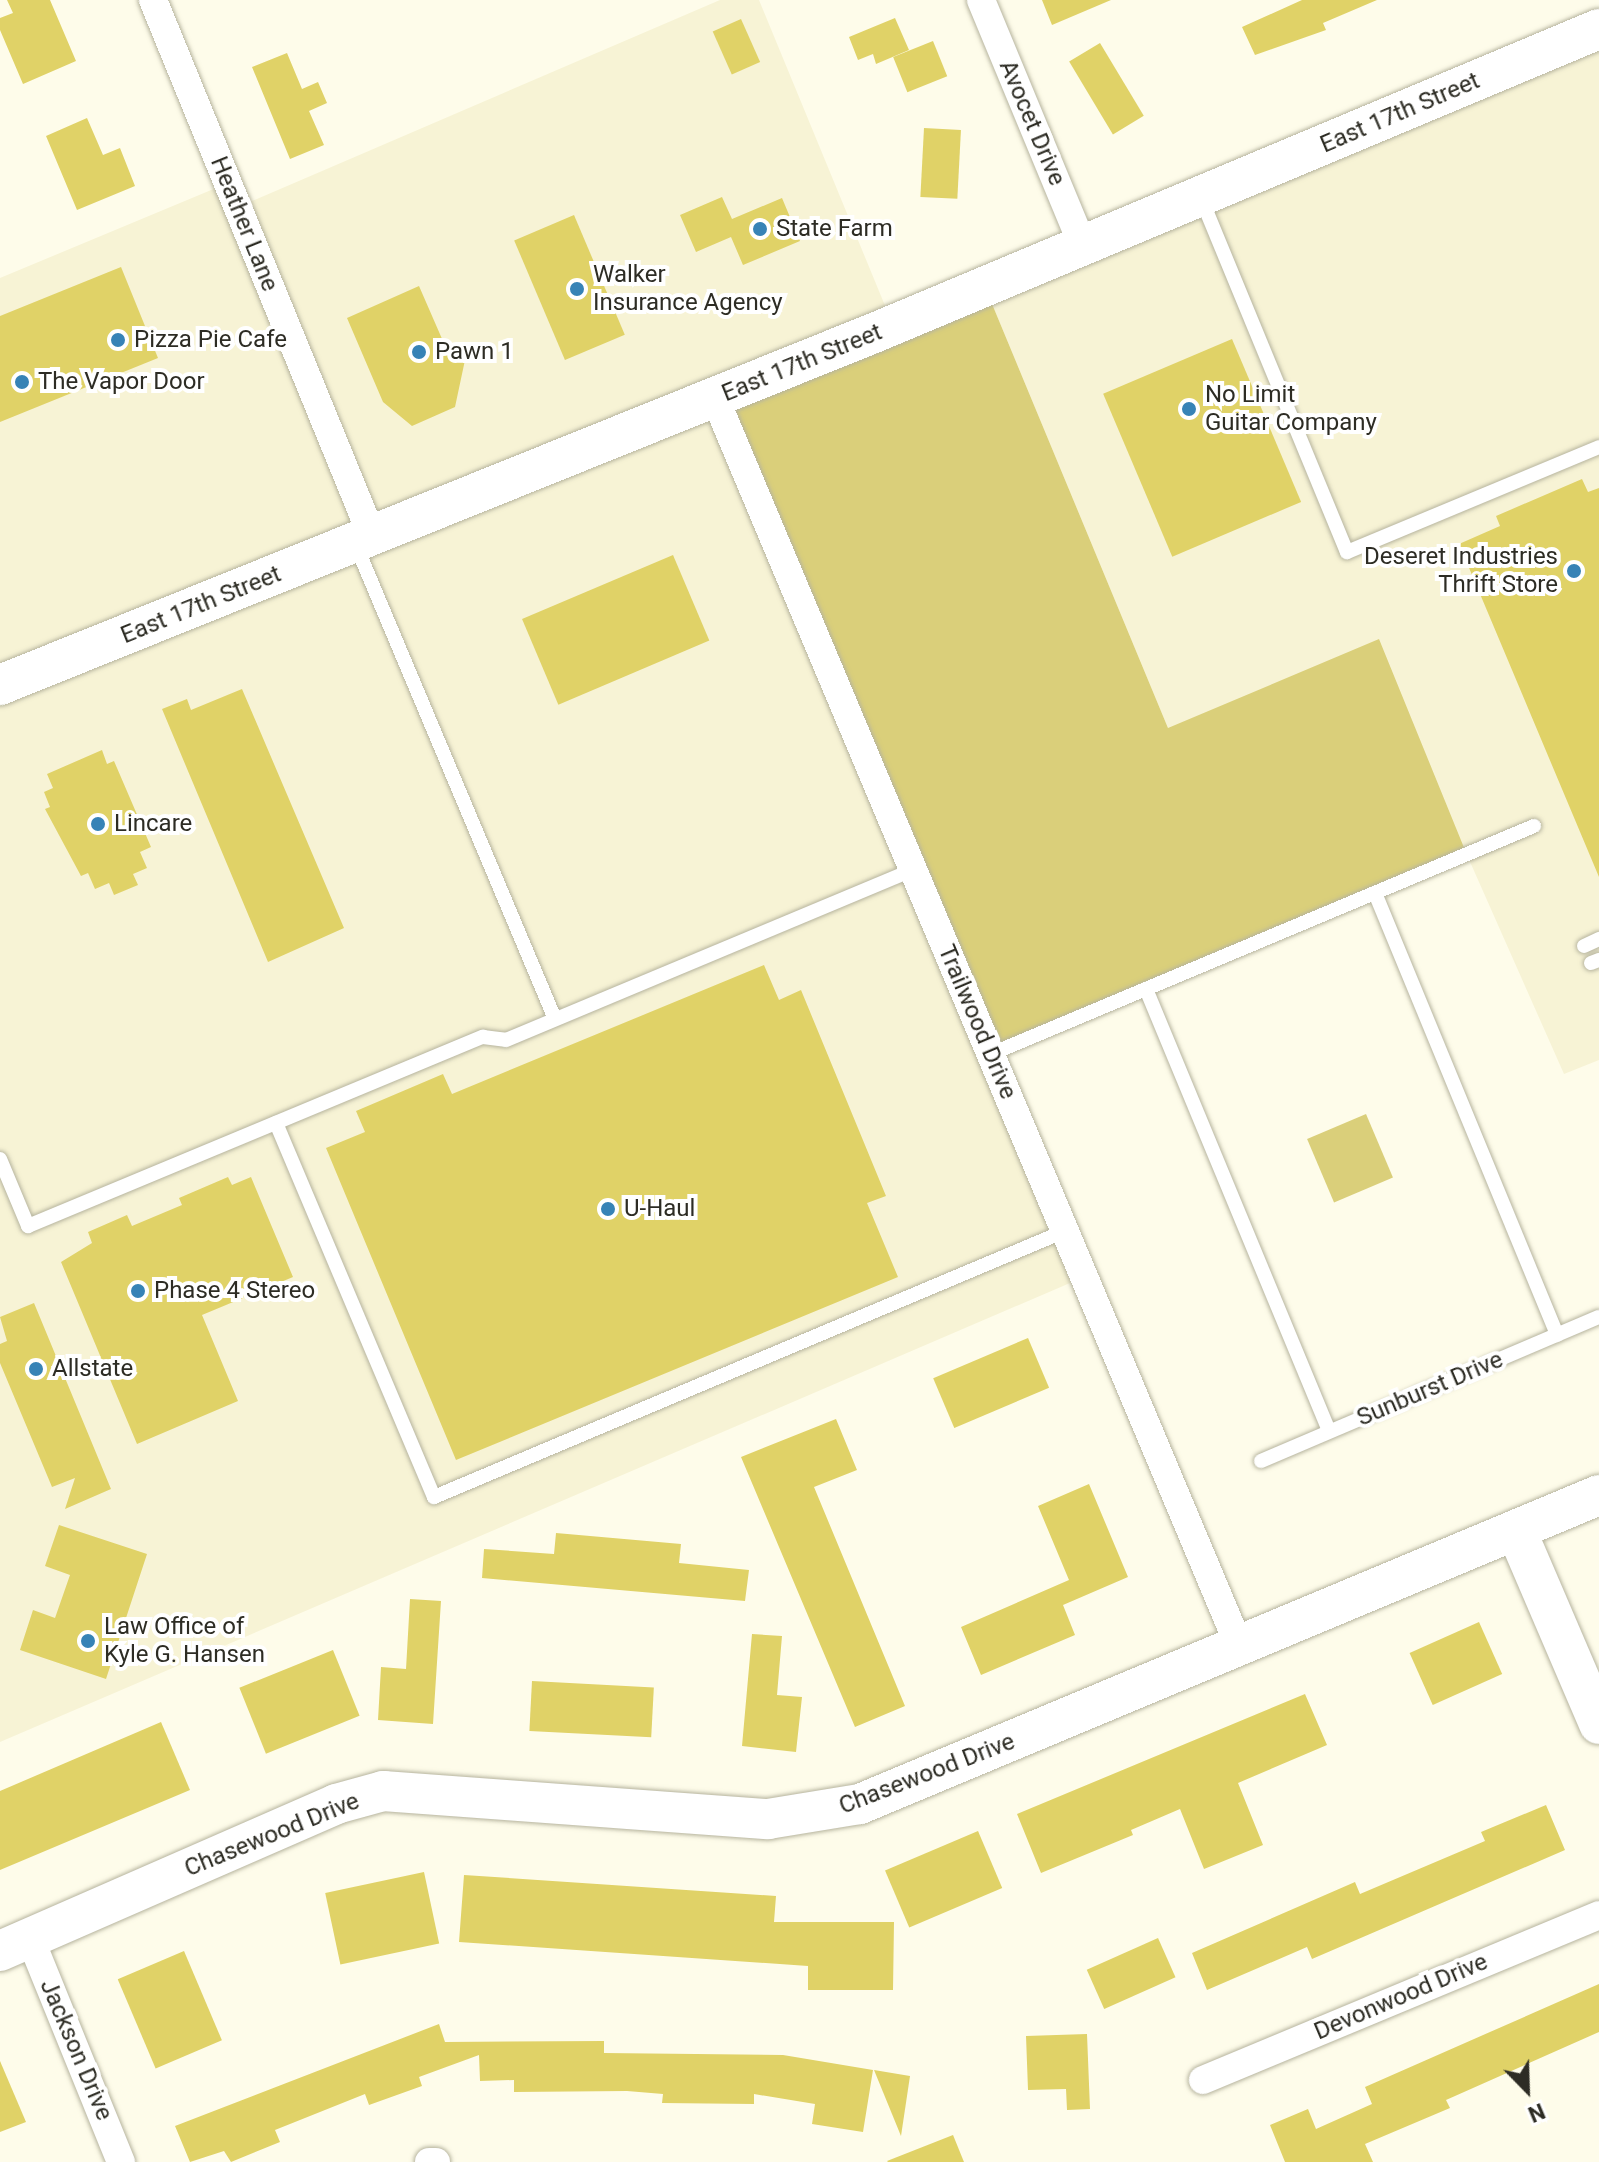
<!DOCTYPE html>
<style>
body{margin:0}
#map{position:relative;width:1599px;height:2162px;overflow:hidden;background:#fefcea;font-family:Roboto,sans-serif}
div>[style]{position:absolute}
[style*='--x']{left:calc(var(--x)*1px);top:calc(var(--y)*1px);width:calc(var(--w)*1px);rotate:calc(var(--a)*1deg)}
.built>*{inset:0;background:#f7f3d5}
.green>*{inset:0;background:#dacf7a;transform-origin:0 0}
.building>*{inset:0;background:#e0d267;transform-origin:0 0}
.roads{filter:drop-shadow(0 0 2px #b6b49e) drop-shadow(0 0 2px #b6b49e)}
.lane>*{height:14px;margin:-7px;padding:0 7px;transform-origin:7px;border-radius:7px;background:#fff}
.street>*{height:28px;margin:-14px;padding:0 14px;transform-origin:14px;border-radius:14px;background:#fff}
.secondary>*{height:40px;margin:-20px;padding:0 20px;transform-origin:20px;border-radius:20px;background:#fff}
.dots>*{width:22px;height:22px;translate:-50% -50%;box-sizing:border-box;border:4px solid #fff;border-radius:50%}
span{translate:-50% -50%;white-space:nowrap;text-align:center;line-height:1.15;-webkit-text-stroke:8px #fff;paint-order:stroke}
.street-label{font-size:24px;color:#2d2c24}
.poi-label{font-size:24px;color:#2d2c24}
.left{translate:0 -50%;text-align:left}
.right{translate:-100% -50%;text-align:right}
.north{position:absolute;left:1487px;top:2050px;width:80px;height:80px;-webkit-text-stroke:6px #fff;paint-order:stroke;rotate:157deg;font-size:22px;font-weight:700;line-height:32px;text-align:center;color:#2d2c24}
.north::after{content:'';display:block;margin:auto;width:28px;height:36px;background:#2d2c24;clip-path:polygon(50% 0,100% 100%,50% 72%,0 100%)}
</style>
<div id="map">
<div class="built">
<div style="clip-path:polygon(720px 0,759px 0,893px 325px,716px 398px,1084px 1277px,0 1742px,0 278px,228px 183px,238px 207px)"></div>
<div style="clip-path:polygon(1599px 29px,1599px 1060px,1564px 1074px,1467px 855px,1168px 728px,985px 287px)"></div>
</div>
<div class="green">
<div style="clip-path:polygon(985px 287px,1168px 728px,1379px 639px,1467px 855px,991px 1054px,715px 398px)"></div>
<div style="left:1366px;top:1114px;width:69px;height:64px;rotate:67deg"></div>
</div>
<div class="building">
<div style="clip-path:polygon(7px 0,50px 0,76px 61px,23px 84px,0 30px,0 18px,13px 13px)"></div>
<div style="clip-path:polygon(1042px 0,1111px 0,1052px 25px)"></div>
<div style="clip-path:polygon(1302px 0,1377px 0,1323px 23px,1326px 30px,1255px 55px,1242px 27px)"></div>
<div style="clip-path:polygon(895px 18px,909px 50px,876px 64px,873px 54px,858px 60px,849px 37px)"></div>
<div style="left:741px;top:19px;width:47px;height:31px;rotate:66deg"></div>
<div style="left:933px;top:41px;width:38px;height:43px;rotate:68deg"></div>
<div style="left:1100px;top:43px;width:85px;height:36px;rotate:59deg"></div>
<div style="clip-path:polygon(287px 53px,302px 89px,318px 82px,327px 103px,309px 111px,324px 145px,290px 159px,252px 67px)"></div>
<div style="clip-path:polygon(87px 118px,103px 155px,120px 148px,135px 186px,77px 210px,46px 136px)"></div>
<div style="left:924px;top:128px;width:37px;height:69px;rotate:3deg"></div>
<div style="clip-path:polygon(722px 197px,732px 219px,782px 198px,800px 241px,743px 265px,731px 237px,696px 252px,680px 215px)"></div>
<div style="left:574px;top:215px;width:130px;height:65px;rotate:67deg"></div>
<div style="clip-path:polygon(121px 267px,158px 358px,0 422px,0 316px)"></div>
<div style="clip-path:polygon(419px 286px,446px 348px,458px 343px,465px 360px,455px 407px,412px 426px,383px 402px,347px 318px)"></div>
<div style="left:1232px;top:339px;width:177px;height:140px;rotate:67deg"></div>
<div style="clip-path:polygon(1582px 479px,1588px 492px,1599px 488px,1599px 877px,1459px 544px,1500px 526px,1496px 516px)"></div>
<div style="left:673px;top:555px;width:93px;height:164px;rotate:67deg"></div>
<div style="clip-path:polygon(242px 689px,344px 928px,268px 962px,162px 709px,187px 699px,191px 710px)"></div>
<div style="clip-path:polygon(102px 750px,107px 764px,114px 761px,151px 847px,140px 852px,147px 868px,133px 874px,138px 885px,114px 895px,109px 883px,95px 889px,88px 873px,81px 876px,45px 809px,50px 807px,44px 792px,53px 788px,47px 774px)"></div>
<div style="clip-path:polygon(764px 965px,779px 1000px,801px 990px,886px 1196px,867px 1203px,898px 1277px,456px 1460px,326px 1148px,365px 1132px,356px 1111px,443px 1074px,452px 1094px)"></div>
<div style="clip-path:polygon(228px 1177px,232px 1185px,251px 1177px,293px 1277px,202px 1315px,238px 1401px,137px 1444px,61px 1262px,92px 1243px,88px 1232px,127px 1215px,132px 1226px,182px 1205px,179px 1198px)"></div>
<div style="clip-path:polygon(34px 1303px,111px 1489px,65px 1509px,75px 1478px,52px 1487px,0 1363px,0 1344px,7px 1341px,0 1317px)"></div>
<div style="left:1028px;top:1338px;width:54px;height:103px;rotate:67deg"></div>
<div style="clip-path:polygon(836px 1419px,857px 1470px,814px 1487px,905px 1706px,855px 1727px,741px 1457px)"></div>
<div style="clip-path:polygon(1089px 1484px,1128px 1577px,1063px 1605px,1075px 1635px,981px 1675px,961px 1627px,1069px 1580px,1038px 1506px)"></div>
<div style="clip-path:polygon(59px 1525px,147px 1554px,106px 1679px,20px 1650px,33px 1610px,55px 1618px,70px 1575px,45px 1566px)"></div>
<div style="clip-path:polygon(556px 1533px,681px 1544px,679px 1563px,749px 1570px,745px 1601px,482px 1578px,484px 1549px,554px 1554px)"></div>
<div style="clip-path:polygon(410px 1599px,441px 1601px,433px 1724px,378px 1720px,381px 1667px,406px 1669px)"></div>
<div style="left:1479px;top:1622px;width:57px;height:76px;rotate:66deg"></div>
<div style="clip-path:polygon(752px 1634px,782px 1636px,777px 1695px,802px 1697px,796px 1752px,742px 1746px)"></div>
<div style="left:333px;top:1650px;width:71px;height:101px;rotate:68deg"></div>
<div style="left:532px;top:1681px;width:122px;height:50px;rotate:3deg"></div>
<div style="clip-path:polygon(1305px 1694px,1327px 1745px,1238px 1783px,1263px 1845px,1204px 1869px,1180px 1809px,1131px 1830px,1133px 1835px,1041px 1873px,1017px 1814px)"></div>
<div style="clip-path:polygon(161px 1722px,190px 1790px,0 1870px,0 1791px)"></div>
<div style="clip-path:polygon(1546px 1805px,1565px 1850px,1312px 1959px,1307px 1947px,1207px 1990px,1192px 1953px,1355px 1882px,1360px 1894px,1485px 1841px,1481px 1832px)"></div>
<div style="left:978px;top:1831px;width:62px;height:101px;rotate:67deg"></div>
<div style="left:424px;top:1872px;width:73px;height:101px;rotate:78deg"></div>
<div style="clip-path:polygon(464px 1875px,776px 1896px,774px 1922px,894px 1922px,893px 1990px,808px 1990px,808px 1966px,459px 1942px)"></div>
<div style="left:1158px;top:1938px;width:43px;height:78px;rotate:66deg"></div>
<div style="left:184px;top:1951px;width:97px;height:72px;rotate:67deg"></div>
<div style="clip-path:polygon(1599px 1984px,1599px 2032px,1446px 2100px,1450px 2108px,1365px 2144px,1373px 2162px,1285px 2162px,1270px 2125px,1308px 2109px,1316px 2129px,1372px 2104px,1365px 2087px)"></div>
<div style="clip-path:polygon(439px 2024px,445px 2042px,604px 2041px,604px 2053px,783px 2055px,873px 2070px,863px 2132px,812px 2124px,815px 2104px,754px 2094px,754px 2104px,662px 2103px,663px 2094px,627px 2091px,514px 2092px,514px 2080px,480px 2081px,479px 2055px,419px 2077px,422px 2086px,369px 2105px,365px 2094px,275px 2130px,280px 2142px,231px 2162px,224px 2151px,190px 2162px,175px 2126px)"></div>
<div style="clip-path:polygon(1087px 2034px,1090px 2109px,1067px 2110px,1066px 2089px,1028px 2090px,1026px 2036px)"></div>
<div style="clip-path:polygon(0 2061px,26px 2122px,0 2132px)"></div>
<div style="clip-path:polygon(874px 2070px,910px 2076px,901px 2136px)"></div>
<div style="clip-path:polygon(953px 2135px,964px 2162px,888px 2162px,887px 2161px)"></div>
</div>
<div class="roads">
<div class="lane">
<div style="--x:1201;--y:198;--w:383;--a:67.6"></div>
<div style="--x:1347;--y:552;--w:273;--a:-22.6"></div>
<div style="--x:355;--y:543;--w:516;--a:67.21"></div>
<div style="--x:1375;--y:893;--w:478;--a:67.6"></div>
<div style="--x:1584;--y:946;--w:17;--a:-25"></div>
<div style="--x:1591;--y:963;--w:9;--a:-21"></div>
<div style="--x:1146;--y:989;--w:478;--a:67.5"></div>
<div style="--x:991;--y:1054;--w:589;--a:-22.78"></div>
<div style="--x:276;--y:1123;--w:406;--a:67.1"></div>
<div style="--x:434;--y:1497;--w:685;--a:-22.86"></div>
<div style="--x:0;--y:1159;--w:73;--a:67.3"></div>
<div style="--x:28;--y:1226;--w:493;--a:-22.6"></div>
<div style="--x:483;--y:1037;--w:23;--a:7"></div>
<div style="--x:506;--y:1040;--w:441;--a:-22.7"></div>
<div style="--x:1261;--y:1461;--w:367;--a:-23.1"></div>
</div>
<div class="street">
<div style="--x:153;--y:0;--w:579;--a:67.78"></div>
<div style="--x:981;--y:0;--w:266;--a:67.5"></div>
<div style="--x:715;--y:398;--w:1354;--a:67.22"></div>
<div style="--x:30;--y:1938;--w:242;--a:67.9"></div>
<div style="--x:1203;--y:2080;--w:429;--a:-22.6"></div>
<div style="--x:429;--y:2162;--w:7;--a:0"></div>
</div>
<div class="secondary">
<div style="--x:0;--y:685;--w:942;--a:-21.94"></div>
<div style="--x:874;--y:333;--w:786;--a:-22.75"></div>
<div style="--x:1516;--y:1530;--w:211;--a:66.8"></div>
<div style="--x:0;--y:1951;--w:367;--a:-23.6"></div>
<div style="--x:336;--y:1804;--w:49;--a:-15.5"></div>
<div style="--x:383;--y:1791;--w:386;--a:4.2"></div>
<div style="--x:768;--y:1819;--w:93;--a:-9.3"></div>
<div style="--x:860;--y:1804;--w:801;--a:-22.69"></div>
</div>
</div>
<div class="dots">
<div style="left:760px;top:229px;background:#3783b6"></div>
<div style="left:577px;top:289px;background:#3783b6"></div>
<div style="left:118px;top:340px;background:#3783b6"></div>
<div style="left:419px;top:352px;background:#3783b6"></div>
<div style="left:22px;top:382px;background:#3783b6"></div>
<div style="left:1189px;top:409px;background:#3783b6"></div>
<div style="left:1574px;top:571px;background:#3783b6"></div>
<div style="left:98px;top:824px;background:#3783b6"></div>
<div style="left:608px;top:1209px;background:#3783b6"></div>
<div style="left:138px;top:1291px;background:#3783b6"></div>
<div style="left:36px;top:1369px;background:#3783b6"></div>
<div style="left:88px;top:1641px;background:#3783b6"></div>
</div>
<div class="street-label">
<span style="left:1400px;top:113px;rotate:-23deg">East 17th Street</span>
<span style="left:1032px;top:123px;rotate:67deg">Avocet Drive</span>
<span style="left:244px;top:224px;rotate:68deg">Heather Lane</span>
<span style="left:802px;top:363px;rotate:-22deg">East 17th Street</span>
<span style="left:201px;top:605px;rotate:-22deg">East 17th Street</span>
<span style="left:977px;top:1022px;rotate:67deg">Trailwood Drive</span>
<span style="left:1430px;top:1389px;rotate:-23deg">Sunburst Drive</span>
<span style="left:927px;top:1774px;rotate:-21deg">Chasewood Drive</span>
<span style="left:272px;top:1835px;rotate:-22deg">Chasewood Drive</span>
<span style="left:1401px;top:1997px;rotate:-23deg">Devonwood Drive</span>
<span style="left:76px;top:2050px;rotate:67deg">Jackson Drive</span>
</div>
<div class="poi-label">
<span class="left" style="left:776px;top:229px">State Farm</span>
<span class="left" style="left:593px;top:289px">Walker<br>Insurance Agency</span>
<span class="left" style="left:134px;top:340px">Pizza Pie Cafe</span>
<span class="left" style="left:435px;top:352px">Pawn 1</span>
<span class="left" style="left:38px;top:382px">The Vapor Door</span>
<span class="left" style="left:1205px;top:409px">No Limit<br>Guitar Company</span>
<span class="right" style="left:1558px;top:571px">Deseret Industries<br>Thrift Store</span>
<span class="left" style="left:114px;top:824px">Lincare</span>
<span class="left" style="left:624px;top:1209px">U-Haul</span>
<span class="left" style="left:154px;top:1291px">Phase 4 Stereo</span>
<span class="left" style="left:52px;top:1369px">Allstate</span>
<span class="left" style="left:104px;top:1641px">Law Office of<br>Kyle G. Hansen</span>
</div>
<div class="north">N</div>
</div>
